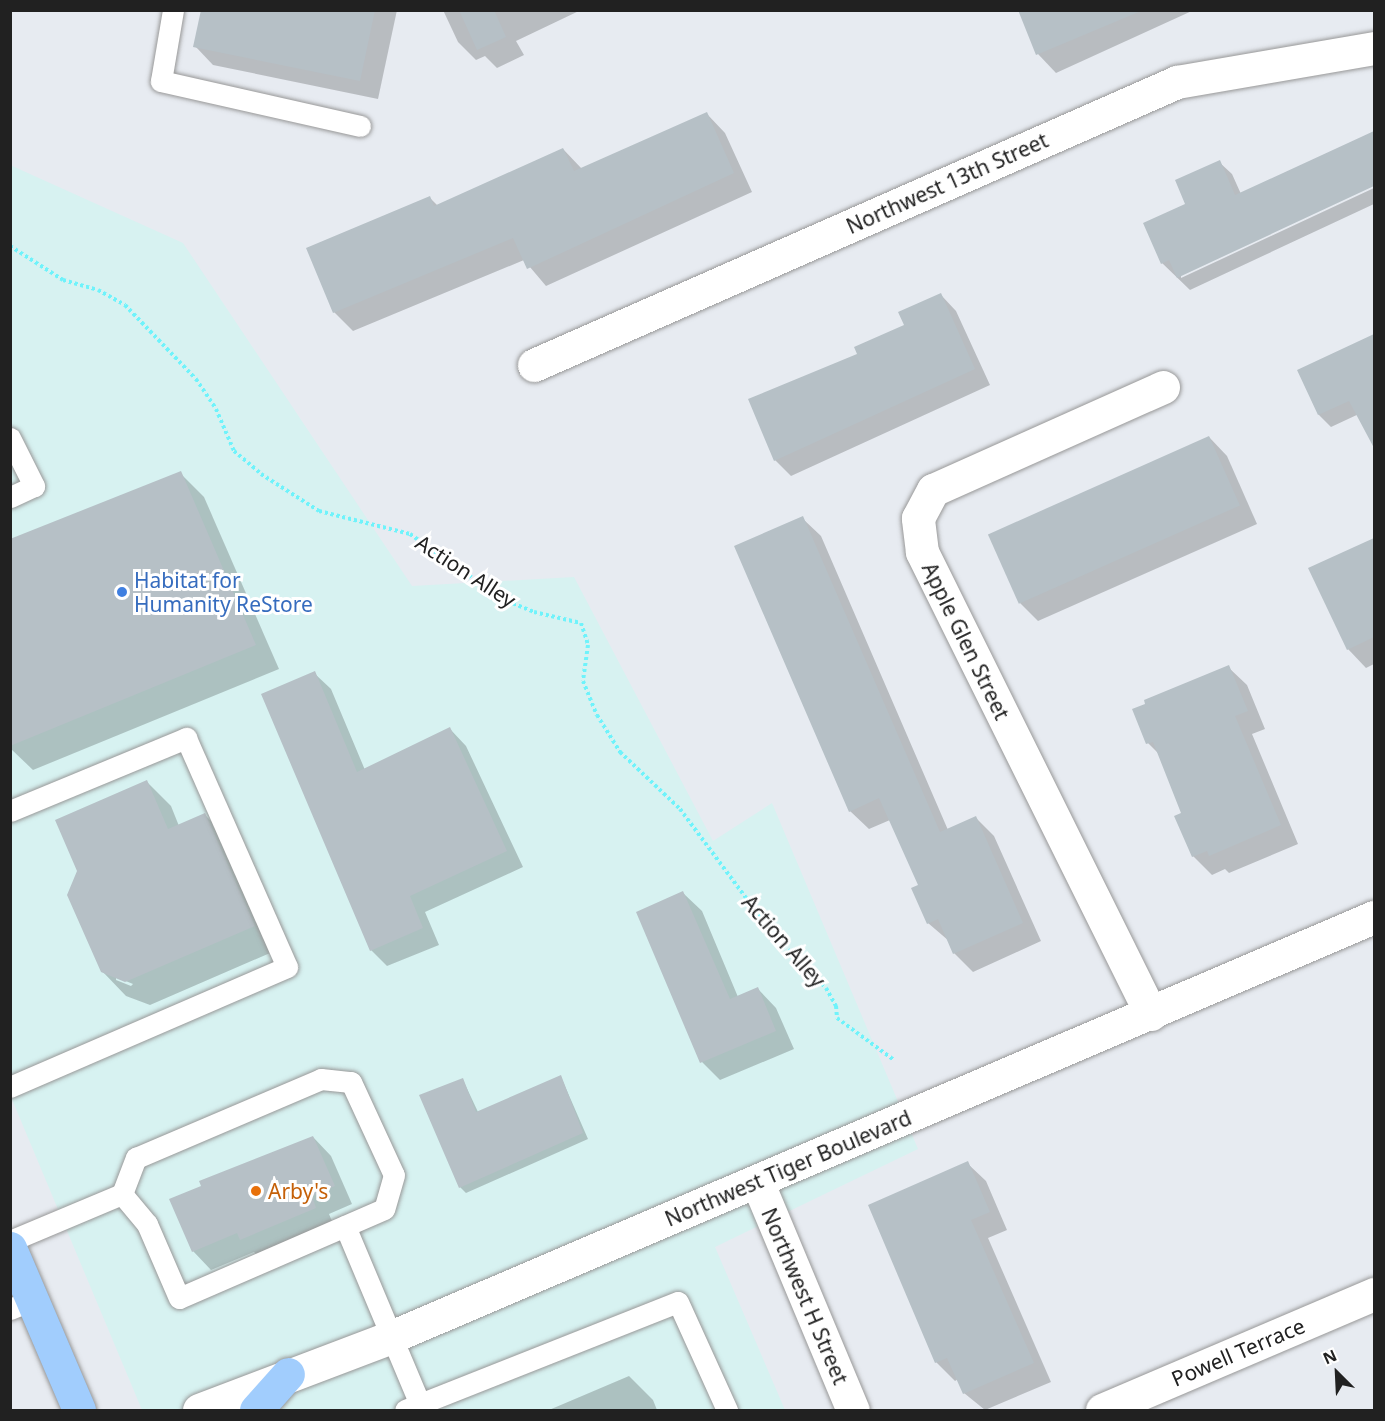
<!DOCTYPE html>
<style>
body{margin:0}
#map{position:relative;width:1385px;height:1421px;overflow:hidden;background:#e7ebf1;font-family:"Noto Sans",sans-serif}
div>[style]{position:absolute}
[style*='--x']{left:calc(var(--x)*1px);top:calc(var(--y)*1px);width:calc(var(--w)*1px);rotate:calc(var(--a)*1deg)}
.commercial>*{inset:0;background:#d7f2f1}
.shadow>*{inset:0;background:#0003}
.building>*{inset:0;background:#b6c0c6;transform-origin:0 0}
.path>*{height:4px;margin-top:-2px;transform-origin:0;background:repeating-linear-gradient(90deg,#6ff3fb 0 3px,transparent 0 6px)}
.roads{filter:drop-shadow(0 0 2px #989898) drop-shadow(0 0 2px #989898)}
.service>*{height:21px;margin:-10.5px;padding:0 10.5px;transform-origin:10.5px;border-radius:10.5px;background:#fff}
.minor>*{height:33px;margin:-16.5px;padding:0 16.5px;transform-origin:16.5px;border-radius:16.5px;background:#fff}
.tertiary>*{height:33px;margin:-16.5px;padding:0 16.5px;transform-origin:16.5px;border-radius:16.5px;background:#fff}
.primary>*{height:33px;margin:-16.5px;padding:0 16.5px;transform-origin:16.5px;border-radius:16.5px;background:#a1cdfd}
.dots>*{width:16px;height:16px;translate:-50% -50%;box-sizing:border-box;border:3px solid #fff;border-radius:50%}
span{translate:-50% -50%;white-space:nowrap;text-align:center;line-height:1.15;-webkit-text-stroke:6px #fff;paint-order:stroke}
.street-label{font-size:21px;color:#212121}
.shop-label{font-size:21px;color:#366cbe}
.left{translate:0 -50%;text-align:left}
.food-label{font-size:21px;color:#c56008}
.frame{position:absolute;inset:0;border:12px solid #212121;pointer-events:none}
.north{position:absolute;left:1307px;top:1343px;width:60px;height:60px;-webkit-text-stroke:4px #fff;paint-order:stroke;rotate:336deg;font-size:16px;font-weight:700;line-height:24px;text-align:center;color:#212121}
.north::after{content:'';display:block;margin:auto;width:21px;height:27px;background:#212121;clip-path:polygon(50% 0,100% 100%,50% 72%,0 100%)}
</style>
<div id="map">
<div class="commercial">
<div style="clip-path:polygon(10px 165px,183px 243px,412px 586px,574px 577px,713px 841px,772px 803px,918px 1149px,715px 1247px,785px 1410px,142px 1410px,11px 1097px)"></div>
</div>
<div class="shadow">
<div style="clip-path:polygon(202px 10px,397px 10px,378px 99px,213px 65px,195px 46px)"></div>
<div style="clip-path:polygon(443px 10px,581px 10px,516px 41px,524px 55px,497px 68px,485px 56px,476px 60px,458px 42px)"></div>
<div style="clip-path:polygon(1019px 10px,1194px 10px,1056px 73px,1038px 54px)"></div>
<div style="clip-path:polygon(707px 114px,725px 133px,752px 192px,546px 286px,524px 260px,353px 331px,334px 312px,430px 198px,438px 206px,563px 149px,582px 169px)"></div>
<div style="clip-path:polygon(1374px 133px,1374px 185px,1181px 274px,1181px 278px,1374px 188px,1374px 204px,1190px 290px,1162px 263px,1187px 205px,1219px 162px,1232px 174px,1241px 194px)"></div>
<div style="clip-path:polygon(941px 295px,956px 311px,990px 385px,791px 476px,775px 460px,859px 355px,906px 326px)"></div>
<div style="clip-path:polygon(1374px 336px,1374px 415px,1366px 419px,1361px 413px,1331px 427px,1319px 415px,1299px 370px)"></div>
<div style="clip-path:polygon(1209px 437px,1227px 456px,1257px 524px,1038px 621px,1020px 603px)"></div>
<div style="clip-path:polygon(180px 473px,204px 497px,279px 669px,33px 770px,10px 748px,10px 541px)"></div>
<div style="clip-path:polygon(802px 518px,821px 536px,948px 830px,976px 818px,994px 836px,1041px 941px,973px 972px,954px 953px,949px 941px,928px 923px,920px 886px,890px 820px,869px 829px,850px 811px)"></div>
<div style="clip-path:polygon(1374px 539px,1374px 664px,1366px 668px,1348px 649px,1310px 569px)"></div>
<div style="clip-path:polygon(1228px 667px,1247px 685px,1265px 729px,1252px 734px,1298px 844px,1229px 873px,1225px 869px,1212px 875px,1193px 856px,1176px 817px,1183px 814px,1160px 755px,1148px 743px)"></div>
<div style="clip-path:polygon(314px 673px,331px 689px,365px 770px,450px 729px,466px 746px,523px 867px,425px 912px,439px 945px,387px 966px,371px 950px)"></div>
<div style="clip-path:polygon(evenodd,147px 782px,171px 806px,179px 826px,205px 815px,229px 839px,277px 950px,150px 1005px,126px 996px,102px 971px,147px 782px,116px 977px,133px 984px,131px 986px,116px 980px,116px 977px)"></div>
<div style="clip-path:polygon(683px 893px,702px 911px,738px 997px,758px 989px,776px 1008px,794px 1049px,720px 1080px,702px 1062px)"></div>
<div style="clip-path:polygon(561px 1077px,588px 1139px,466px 1193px,460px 1187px,463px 1080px,478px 1112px)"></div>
<div style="clip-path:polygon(313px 1137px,331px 1156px,352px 1204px,329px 1214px,334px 1226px,260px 1258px,254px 1252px,211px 1270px,193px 1251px,203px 1186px)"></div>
<div style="clip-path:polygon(967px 1163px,986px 1181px,1007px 1230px,988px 1238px,1051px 1382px,985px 1410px,964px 1393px,958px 1379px,955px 1381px,936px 1362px)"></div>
<div style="clip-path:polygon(629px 1376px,653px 1400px,657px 1410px,549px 1410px)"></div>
</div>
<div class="building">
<div style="clip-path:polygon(201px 10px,375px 10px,360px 81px,193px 47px)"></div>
<div style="clip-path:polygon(459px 10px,494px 10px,506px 37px,477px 50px)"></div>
<div style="clip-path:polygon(1018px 10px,1141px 10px,1141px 11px,1036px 55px)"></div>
<div style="clip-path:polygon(707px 112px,734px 173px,527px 269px,513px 238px,333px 313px,306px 248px,430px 196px,434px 206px,563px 148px,574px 171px)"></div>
<div style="clip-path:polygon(1374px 131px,1374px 186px,1177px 278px,1169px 260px,1161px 264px,1143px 223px,1185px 204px,1175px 180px,1220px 160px,1235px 195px)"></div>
<div style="clip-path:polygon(941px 293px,975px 369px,774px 461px,748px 399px,857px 354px,854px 347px,904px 325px,898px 312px)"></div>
<div style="clip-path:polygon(1374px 334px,1374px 448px,1349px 401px,1318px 415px,1297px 370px)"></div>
<div style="left:1209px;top:436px;width:76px;height:242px;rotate:66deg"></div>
<div style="clip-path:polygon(181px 471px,256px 645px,10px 746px,10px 539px)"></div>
<div style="clip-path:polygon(803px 516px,940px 832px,976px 816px,1023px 923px,953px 954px,938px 919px,927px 924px,911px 888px,918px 885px,879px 798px,849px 812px,734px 546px)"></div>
<div style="clip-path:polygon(1374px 538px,1374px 637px,1347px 650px,1308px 568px)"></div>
<div style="clip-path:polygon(1229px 665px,1248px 711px,1235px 716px,1281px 825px,1209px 856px,1207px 851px,1192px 857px,1174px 816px,1181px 813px,1153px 742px,1146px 744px,1132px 709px,1145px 704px,1144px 700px)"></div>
<div style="clip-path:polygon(315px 671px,357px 772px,450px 727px,507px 851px,410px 896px,423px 928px,370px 951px,261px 694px)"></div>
<div style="clip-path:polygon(147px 780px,168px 829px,205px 813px,255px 926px,125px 982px,101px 972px,67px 895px,77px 871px,55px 820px)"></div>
<div style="clip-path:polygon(683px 891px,730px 999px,758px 987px,776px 1031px,700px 1063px,636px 912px)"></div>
<div style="clip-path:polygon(561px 1075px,583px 1133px,459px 1188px,419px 1095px,463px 1078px,476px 1112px)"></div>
<div style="clip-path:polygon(313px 1136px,335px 1186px,312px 1196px,316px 1208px,240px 1240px,237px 1233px,192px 1252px,169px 1199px,201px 1186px,199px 1181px)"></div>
<div style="clip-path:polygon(968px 1161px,990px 1212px,971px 1220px,1034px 1363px,963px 1394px,947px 1358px,935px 1363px,868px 1205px)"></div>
</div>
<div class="path">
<div style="--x:10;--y:246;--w:63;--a:32.7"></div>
<div style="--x:63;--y:280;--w:36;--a:16"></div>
<div style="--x:98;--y:290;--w:31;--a:29"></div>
<div style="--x:125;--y:305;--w:103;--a:46.2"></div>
<div style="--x:196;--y:379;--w:36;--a:56"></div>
<div style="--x:216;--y:409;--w:46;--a:66.8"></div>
<div style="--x:234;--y:451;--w:35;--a:40"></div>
<div style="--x:261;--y:474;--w:69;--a:32.5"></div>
<div style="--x:319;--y:511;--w:94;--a:14.2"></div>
<div style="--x:410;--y:534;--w:113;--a:35.2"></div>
<div style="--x:502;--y:599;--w:35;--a:22"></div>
<div style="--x:534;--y:612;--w:48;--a:13.2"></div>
<div style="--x:581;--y:623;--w:23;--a:72"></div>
<div style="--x:588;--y:645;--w:36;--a:98"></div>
<div style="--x:583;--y:681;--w:37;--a:68"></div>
<div style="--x:597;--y:715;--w:44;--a:58.1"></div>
<div style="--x:620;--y:752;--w:83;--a:43.5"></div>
<div style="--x:680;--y:809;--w:159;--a:53.4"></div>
<div style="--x:775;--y:937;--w:72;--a:45"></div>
<div style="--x:826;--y:988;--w:21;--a:61"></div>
<div style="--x:836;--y:1006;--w:12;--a:85"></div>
<div style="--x:837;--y:1018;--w:71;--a:36.4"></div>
</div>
<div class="roads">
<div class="service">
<div style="--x:173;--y:10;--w:72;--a:99.6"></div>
<div style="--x:161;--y:81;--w:204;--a:12.7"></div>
<div style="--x:10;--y:438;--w:54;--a:63.4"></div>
<div style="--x:34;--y:486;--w:26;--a:155"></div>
<div style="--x:10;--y:811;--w:191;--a:-22.5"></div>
<div style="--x:186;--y:738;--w:250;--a:66.2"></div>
<div style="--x:287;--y:967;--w:302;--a:156.6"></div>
<div style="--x:345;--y:1226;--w:193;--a:67.2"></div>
<div style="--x:420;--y:1404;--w:16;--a:158"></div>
<div style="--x:10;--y:1241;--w:121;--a:-22.8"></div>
<div style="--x:122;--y:1194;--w:39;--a:-69"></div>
<div style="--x:136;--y:1158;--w:201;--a:-23.1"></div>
<div style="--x:321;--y:1079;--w:30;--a:6"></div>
<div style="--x:351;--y:1082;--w:102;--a:65.2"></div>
<div style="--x:394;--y:1175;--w:35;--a:106"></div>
<div style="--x:384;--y:1209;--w:223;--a:156.5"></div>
<div style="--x:179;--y:1298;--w:81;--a:-113.4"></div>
<div style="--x:147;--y:1224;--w:39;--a:-130"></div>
<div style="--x:10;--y:1309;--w:24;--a:-22"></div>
<div style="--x:420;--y:1404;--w:277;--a:-21.6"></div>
<div style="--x:678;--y:1302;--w:119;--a:65.6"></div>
</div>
<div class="minor">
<div style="--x:534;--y:365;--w:703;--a:-23.76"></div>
<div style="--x:1177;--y:82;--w:200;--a:-9.8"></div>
<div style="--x:1151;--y:1014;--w:516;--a:-116.37"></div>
<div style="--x:922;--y:552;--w:34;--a:-97"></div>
<div style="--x:918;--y:518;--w:32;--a:-62"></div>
<div style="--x:933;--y:490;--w:252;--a:-24.1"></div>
<div style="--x:757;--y:1181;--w:248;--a:67.3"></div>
<div style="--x:1102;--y:1410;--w:296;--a:-23.1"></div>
</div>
<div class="tertiary">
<div style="--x:199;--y:1410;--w:205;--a:-20.8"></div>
<div style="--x:391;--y:1337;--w:1069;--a:-23.14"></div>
</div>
<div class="primary">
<div style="--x:10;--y:1248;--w:176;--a:66.9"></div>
<div style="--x:256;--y:1410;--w:48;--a:-48.4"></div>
</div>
</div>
<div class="dots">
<div style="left:122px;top:592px;background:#3f7fe0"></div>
<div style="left:256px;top:1191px;background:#e8710a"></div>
</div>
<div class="street-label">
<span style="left:947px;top:183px;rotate:-24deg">Northwest 13th Street</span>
<span style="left:466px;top:571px;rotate:33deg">Action Alley</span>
<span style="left:966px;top:641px;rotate:64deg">Apple Glen Street</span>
<span style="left:784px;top:941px;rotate:49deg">Action Alley</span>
<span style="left:788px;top:1168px;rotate:-23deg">Northwest Tiger Boulevard</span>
<span style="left:805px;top:1296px;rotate:67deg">Northwest H Street</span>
<span style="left:1238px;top:1352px;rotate:-23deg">Powell Terrace</span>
</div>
<div class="shop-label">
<span class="left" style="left:134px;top:592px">Habitat for<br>Humanity ReStore</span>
</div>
<div class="food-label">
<span class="left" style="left:268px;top:1191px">Arby's</span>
</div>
<div class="frame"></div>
<div class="north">N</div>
</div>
